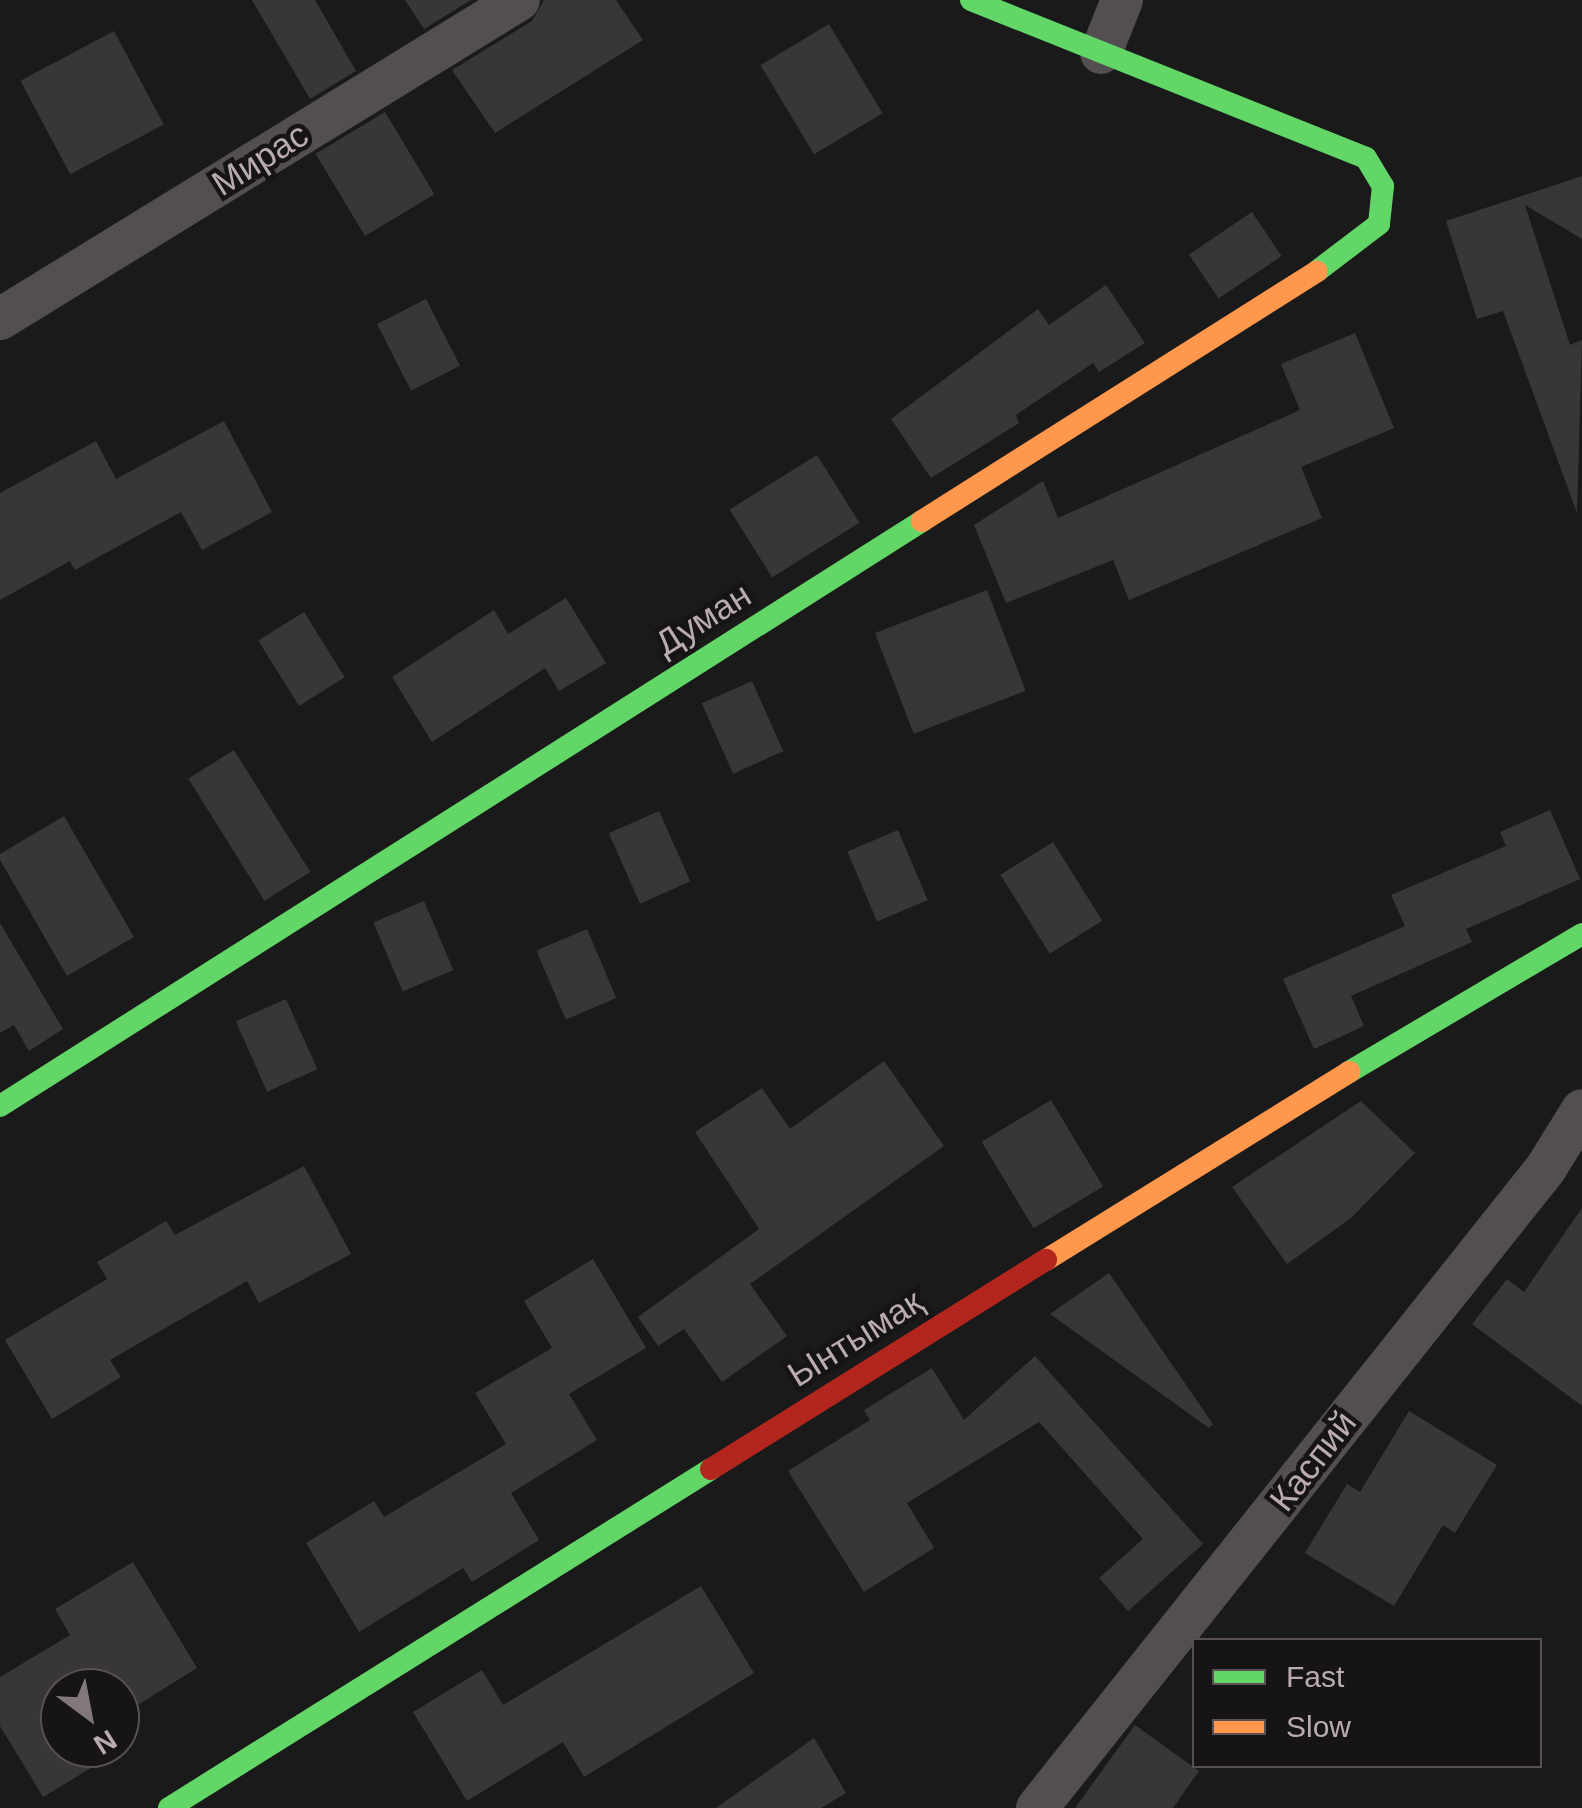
<!DOCTYPE html>
<meta charset="utf-8">
<style>
body{margin:0}
#map{position:relative;width:1582px;height:1808px;overflow:hidden;background:#1a1a1a;font-family:Helvetica,sans-serif}
div>[style]{position:absolute}
[style*='--x']{left:calc(var(--x)*1px);top:calc(var(--y)*1px);width:calc(var(--w)*1px);rotate:calc(var(--a)*1deg)}
.building>*{inset:0;background:#383636;transform-origin:0 0}
.street>*{height:42px;margin:-21px;padding:0 21px;transform-origin:21px;border-radius:21px;background:#534e4f}
.fast>*{height:22px;margin:-11px;padding:0 11px;transform-origin:11px;border-radius:11px;background:#63d668}
.slow>*{height:22px;margin:-11px;padding:0 11px;transform-origin:11px;border-radius:11px;background:#ff974d}
.jam>*{height:22px;margin:-11px;padding:0 11px;transform-origin:11px;border-radius:11px;background:#b3261e}
span{translate:-50% -50%;white-space:nowrap;text-align:center;line-height:1.15;-webkit-text-stroke:9px #161414;paint-order:stroke}
.street-label{font-size:35px;color:#baabae}
.legend{position:absolute;left:1192px;top:1638px;width:350px;height:130px;box-sizing:border-box;background:#161414;border:2px solid #585052;margin:0;padding:12px 18px;list-style:none;font-size:30px;color:#baabae}
.legend li{display:flex;align-items:center;gap:20px;height:50px}
.legend b{width:50px;border:2px solid #585052}
.north{position:absolute;left:40px;top:1668px;width:100px;height:100px;box-sizing:border-box;background:#161414;border:2px solid #585052;border-radius:50%;rotate:148deg;font-size:28px;font-weight:700;line-height:40px;text-align:center;color:#baabae}
.north::after{content:'';display:block;margin:auto;width:35px;height:45px;background:#82787a;clip-path:polygon(50% 0,100% 100%,50% 72%,0 100%)}
</style>
<div id="map">
<div class="building">
<div style="clip-path:polygon(252px 0,315px 0,356px 71px,310px 99px)"></div>
<div style="clip-path:polygon(405px 0,471px 0,424px 29px)"></div>
<div style="clip-path:polygon(544px 0,616px 0,643px 40px,495px 133px,452px 70px,532px 21px)"></div>
<div style="left:829px;top:24px;width:104px;height:80px;rotate:59deg"></div>
<div style="left:114px;top:31px;width:106px;height:106px;rotate:62deg"></div>
<div style="left:385px;top:112px;width:96px;height:81px;rotate:59deg"></div>
<div style="clip-path:polygon(1582px 176px,1582px 239px,1525px 205px,1570px 345px,1582px 340px,1577px 513px,1503px 311px,1477px 319px,1446px 221px)"></div>
<div style="left:1252px;top:212px;width:53px;height:76px;rotate:56deg"></div>
<div style="clip-path:polygon(1106px 285px,1145px 343px,1099px 372px,1093px 363px,1016px 415px,1019px 423px,931px 478px,891px 419px,1038px 309px,1049px 325px)"></div>
<div style="left:426px;top:299px;width:75px;height:55px;rotate:63deg"></div>
<div style="clip-path:polygon(1355px 333px,1394px 428px,1301px 467px,1322px 518px,1129px 600px,1113px 560px,1006px 603px,974px 525px,1043px 481px,1058px 518px,1300px 410px,1281px 364px)"></div>
<div style="clip-path:polygon(224px 421px,272px 512px,202px 550px,181px 512px,75px 570px,70px 561px,0 600px,0 493px,96px 441px,116px 479px)"></div>
<div style="left:817px;top:455px;width:80px;height:103px;rotate:58deg"></div>
<div style="left:987px;top:590px;width:108px;height:120px;rotate:69deg"></div>
<div style="clip-path:polygon(566px 598px,606px 663px,559px 691px,545px 668px,432px 742px,392px 677px,494px 610px,508px 634px)"></div>
<div style="left:304px;top:612px;width:77px;height:54px;rotate:58deg"></div>
<div style="left:752px;top:681px;width:77px;height:55px;rotate:66deg"></div>
<div style="left:234px;top:750px;width:144px;height:54px;rotate:58deg"></div>
<div style="clip-path:polygon(1550px 810px,1580px 879px,1466px 929px,1472px 942px,1351px 996px,1364px 1026px,1314px 1049px,1283px 979px,1405px 926px,1391px 895px,1506px 846px,1500px 832px)"></div>
<div style="left:659px;top:811px;width:77px;height:55px;rotate:66deg"></div>
<div style="clip-path:polygon(64px 816px,134px 937px,67px 976px,0 860px,0 854px)"></div>
<div style="left:898px;top:830px;width:76px;height:55px;rotate:67deg"></div>
<div style="left:1053px;top:842px;width:93px;height:62px;rotate:58deg"></div>
<div style="left:424px;top:901px;width:75px;height:55px;rotate:67deg"></div>
<div style="clip-path:polygon(0 923px,63px 1029px,29px 1051px,14px 1025px,0 1033px)"></div>
<div style="left:587px;top:929px;width:75px;height:55px;rotate:67deg"></div>
<div style="left:286px;top:999px;width:77px;height:55px;rotate:66deg"></div>
<div style="clip-path:polygon(884px 1061px,944px 1146px,750px 1284px,787px 1336px,722px 1382px,684px 1329px,658px 1346px,638px 1317px,759px 1229px,695px 1132px,762px 1088px,790px 1129px)"></div>
<div style="left:1051px;top:1100px;width:101px;height:81px;rotate:59deg"></div>
<div style="clip-path:polygon(1361px 1101px,1415px 1153px,1351px 1218px,1287px 1264px,1232px 1187px)"></div>
<div style="clip-path:polygon(304px 1166px,351px 1254px,259px 1303px,247px 1281px,110px 1360px,121px 1377px,52px 1419px,5px 1340px,107px 1279px,97px 1262px,166px 1221px,175px 1235px)"></div>
<div style="clip-path:polygon(1582px 1208px,1582px 1406px,1472px 1324px,1507px 1279px,1524px 1292px)"></div>
<div style="clip-path:polygon(593px 1259px,646px 1348px,569px 1394px,597px 1440px,511px 1493px,539px 1540px,472px 1582px,463px 1568px,359px 1632px,306px 1543px,374px 1501px,384px 1517px,506px 1444px,475px 1393px,552px 1348px,524px 1301px)"></div>
<div style="clip-path:polygon(1109px 1273px,1213px 1424px,1209px 1428px,1050px 1314px)"></div>
<div style="clip-path:polygon(1035px 1356px,1203px 1544px,1128px 1611px,1099px 1578px,1143px 1539px,1039px 1422px,907px 1503px,934px 1548px,864px 1592px,788px 1471px,870px 1420px,864px 1410px,932px 1368px,964px 1420px)"></div>
<div style="clip-path:polygon(1409px 1411px,1497px 1465px,1455px 1533px,1443px 1525px,1394px 1606px,1305px 1553px,1347px 1484px,1360px 1492px)"></div>
<div style="clip-path:polygon(133px 1562px,197px 1668px,120px 1716px,120px 1688px,60px 1688px,60px 1748px,121px 1750px,43px 1797px,0 1726px,0 1677px,70px 1635px,55px 1609px)"></div>
<div style="clip-path:polygon(701px 1586px,754px 1673px,584px 1777px,563px 1742px,467px 1801px,413px 1712px,482px 1670px,503px 1705px)"></div>
<div style="clip-path:polygon(1135px 1725px,1199px 1771px,1173px 1808px,1075px 1808px)"></div>
<div style="clip-path:polygon(814px 1738px,846px 1793px,821px 1808px,716px 1808px)"></div>
</div>
<div class="street">
<div style="--x:1101;--y:53;--w:57;--a:-68.4"></div>
<div style="--x:0;--y:319;--w:609;--a:-31.58"></div>
<div style="--x:1037;--y:1808;--w:818;--a:-51.5"></div>
<div style="--x:1546;--y:1168;--w:68;--a:-58.2"></div>
</div>
<div class="fast">
<div style="--x:971;--y:0;--w:425;--a:21.8"></div>
<div style="--x:1366;--y:158;--w:33;--a:59"></div>
<div style="--x:1383;--y:186;--w:38;--a:96"></div>
<div style="--x:1379;--y:224;--w:78;--a:142.8"></div>
<div style="--x:1349;--y:1072;--w:271;--a:-30.6"></div>
<div style="--x:0;--y:1106;--w:1092;--a:-32.39"></div>
<div style="--x:169;--y:1808;--w:639;--a:-32.02"></div>
</div>
<div class="slow">
<div style="--x:922;--y:521;--w:467;--a:-32.3"></div>
<div style="--x:1046;--y:1260;--w:357;--a:-31.8"></div>
</div>
<div class="jam">
<div style="--x:711;--y:1469;--w:395;--a:-32"></div>
</div>
<div class="street-label">
<span style="left:260px;top:159px;rotate:-32deg">Мирас</span>
<span style="left:703px;top:619px;rotate:-32deg">Думан</span>
<span style="left:855px;top:1338px;rotate:-32deg">Ынтымақ</span>
<span style="left:1313px;top:1461px;rotate:-52deg">Каспий</span>
</div>
<ul class="legend">
<li><b style="height:12px;background:#63d668"></b>Fast</li>
<li><b style="height:12px;background:#ff974d"></b>Slow</li>
</ul>
<div class="north">N</div>
</div>
